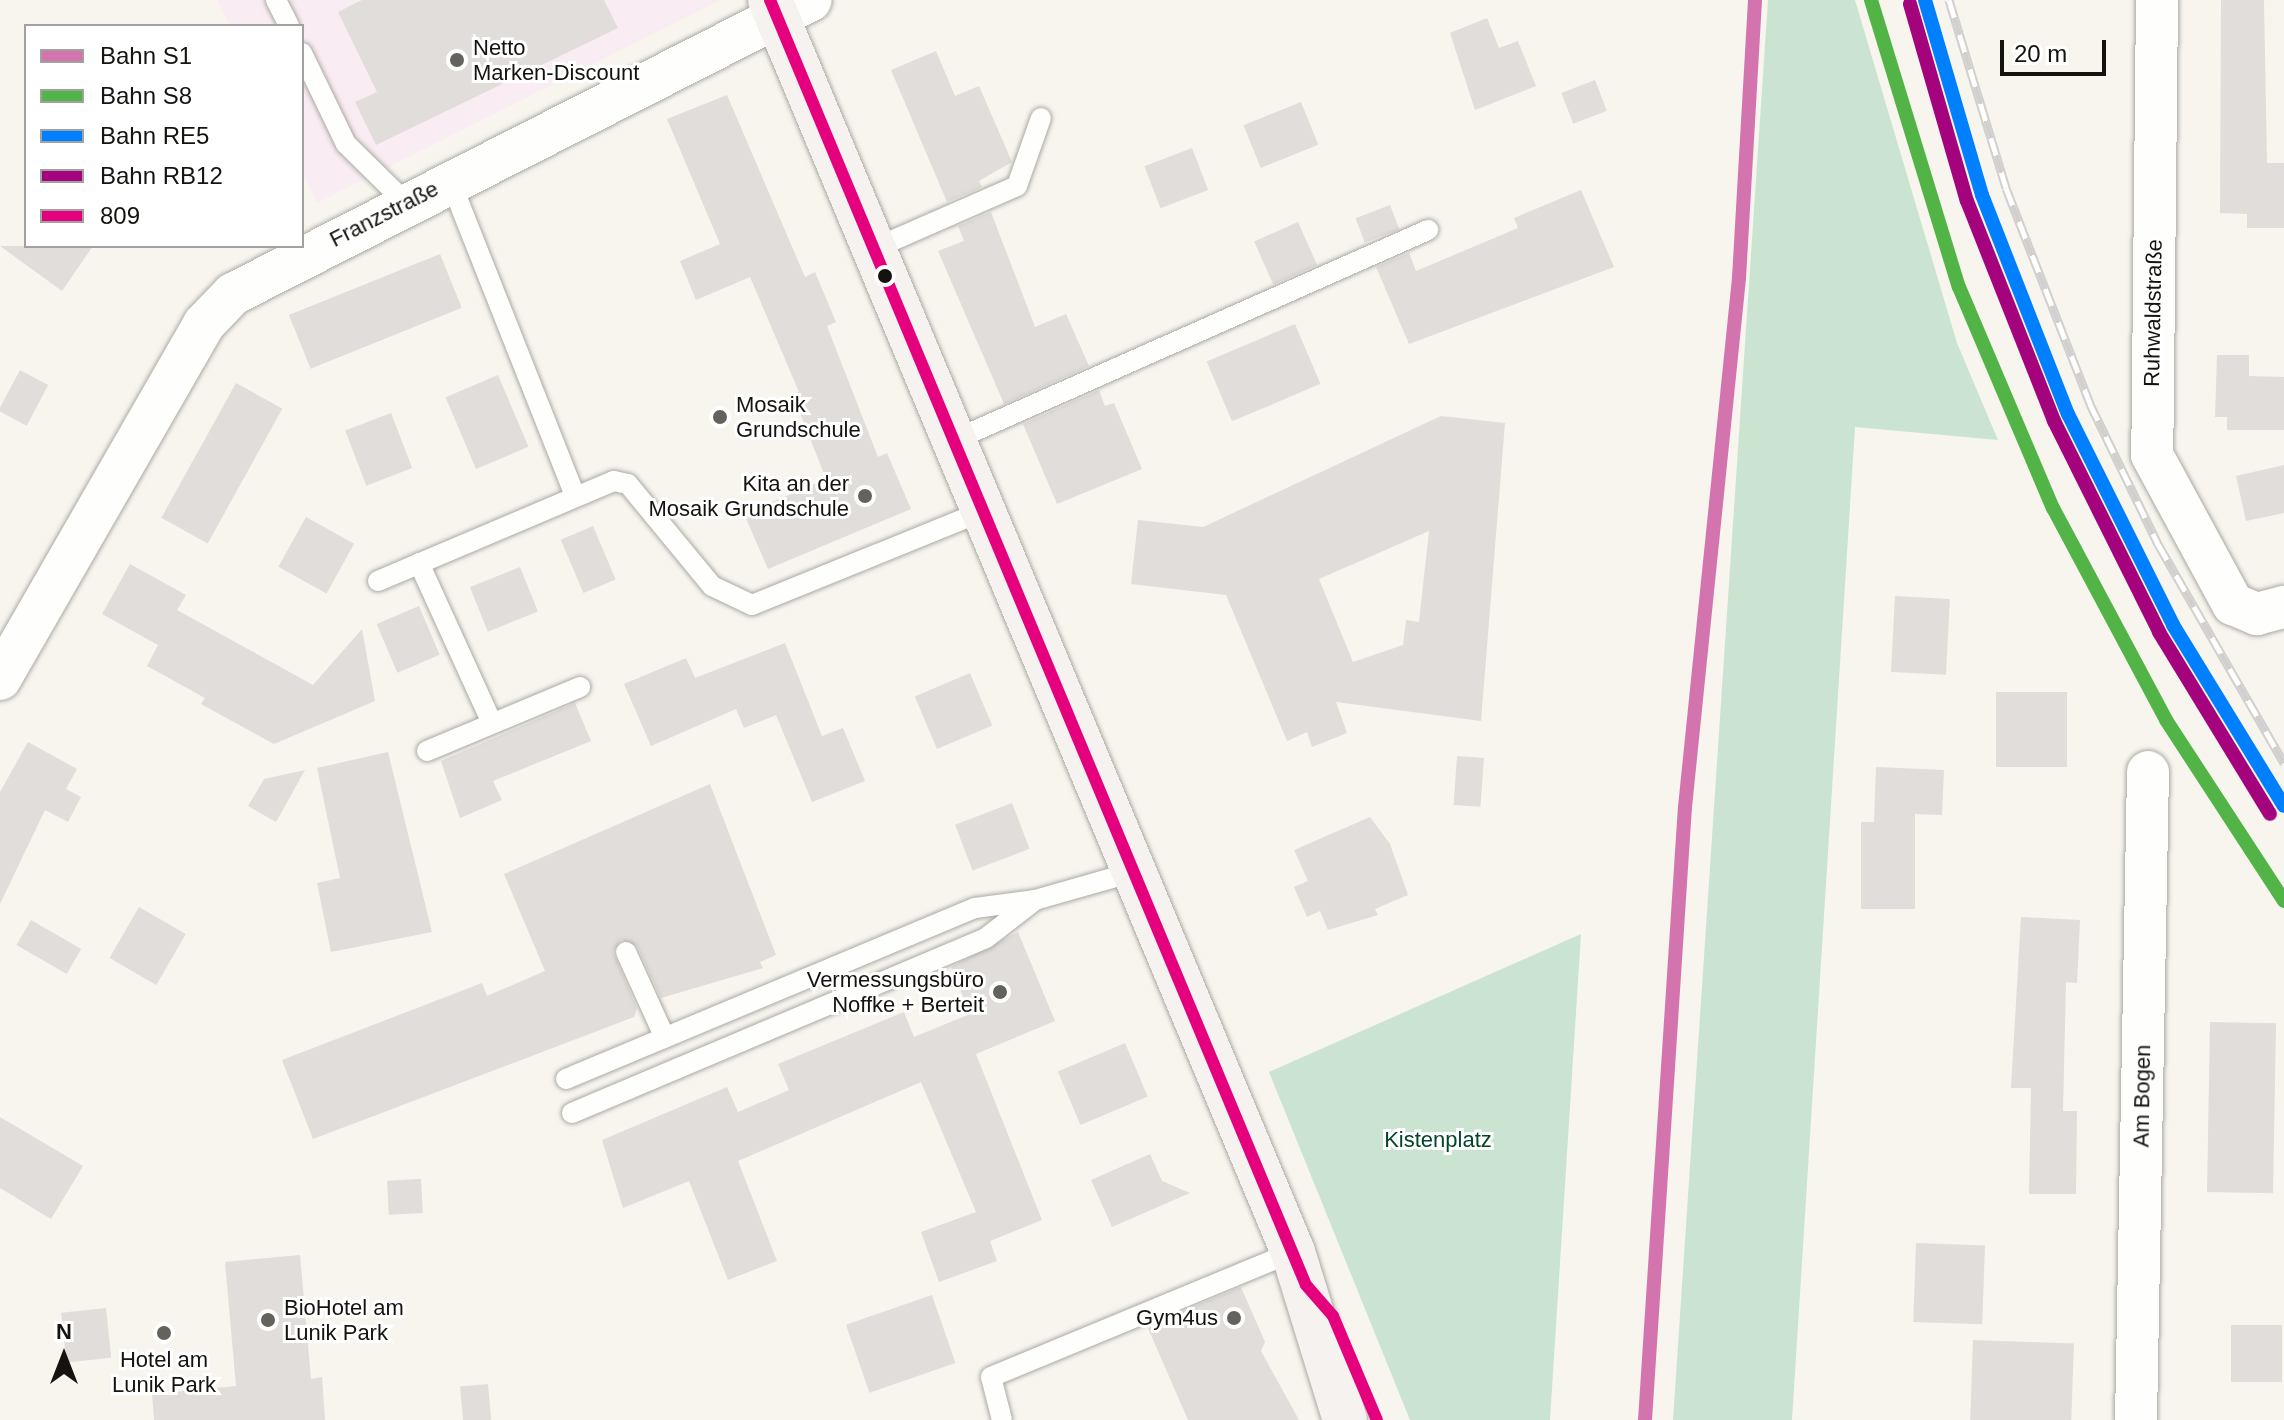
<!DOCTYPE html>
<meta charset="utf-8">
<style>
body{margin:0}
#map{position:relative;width:2284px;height:1420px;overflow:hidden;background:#f7f5ee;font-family:Arial,sans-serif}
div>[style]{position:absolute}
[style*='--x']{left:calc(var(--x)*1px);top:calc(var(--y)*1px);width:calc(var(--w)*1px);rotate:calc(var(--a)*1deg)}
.commercial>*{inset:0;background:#f9ecf2}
.green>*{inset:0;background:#cbe4d1}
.building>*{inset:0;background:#e1ddda;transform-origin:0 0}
.roads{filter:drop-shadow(0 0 2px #aba9a4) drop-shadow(0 0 2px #aba9a4)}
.lane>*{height:20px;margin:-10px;padding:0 10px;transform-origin:10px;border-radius:10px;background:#fefefc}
.street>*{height:42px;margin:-21px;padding:0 21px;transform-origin:21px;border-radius:21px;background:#fefefc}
.primary>*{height:44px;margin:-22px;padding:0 22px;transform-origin:22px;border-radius:22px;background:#f6f2f0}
.rail>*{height:9px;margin-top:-4.5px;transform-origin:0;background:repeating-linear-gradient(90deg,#fff 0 18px,#d1d0ce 0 36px);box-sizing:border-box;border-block:2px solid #d1d0ce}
.bus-1>*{height:12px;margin:-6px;padding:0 6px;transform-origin:6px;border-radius:6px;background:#e5007d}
.rail-1>*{height:14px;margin:-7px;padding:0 7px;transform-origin:7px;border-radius:7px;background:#d474ae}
.rail-2>*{height:14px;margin:-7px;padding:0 7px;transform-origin:7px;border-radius:7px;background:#52b447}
.rail-3>*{height:14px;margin:-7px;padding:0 7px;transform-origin:7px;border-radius:7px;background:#0080ff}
.rail-4>*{height:14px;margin:-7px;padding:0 7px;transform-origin:7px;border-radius:7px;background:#a5027d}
.dots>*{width:22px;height:22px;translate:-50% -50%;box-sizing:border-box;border:4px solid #fff;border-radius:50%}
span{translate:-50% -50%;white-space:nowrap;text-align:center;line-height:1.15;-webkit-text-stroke:6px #fff;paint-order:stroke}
.poi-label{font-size:22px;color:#15130f}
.left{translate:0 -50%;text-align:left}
.right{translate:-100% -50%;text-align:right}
.street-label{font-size:22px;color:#15130f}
.park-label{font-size:22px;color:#004628}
.legend{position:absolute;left:24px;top:24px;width:280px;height:224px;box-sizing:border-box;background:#fff;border:2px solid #a1a19f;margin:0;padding:10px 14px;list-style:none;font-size:24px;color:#15130f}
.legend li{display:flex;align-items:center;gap:16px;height:40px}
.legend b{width:40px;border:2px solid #a1a19f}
.north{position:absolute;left:24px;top:1316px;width:80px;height:80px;-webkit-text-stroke:6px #fff;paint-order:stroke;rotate:0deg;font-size:22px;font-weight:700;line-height:32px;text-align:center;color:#15130f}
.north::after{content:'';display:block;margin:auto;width:28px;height:36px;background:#15130f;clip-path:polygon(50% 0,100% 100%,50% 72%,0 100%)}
.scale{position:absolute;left:2000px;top:40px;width:106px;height:36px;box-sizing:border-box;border:4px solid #15130f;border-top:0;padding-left:10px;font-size:24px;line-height:28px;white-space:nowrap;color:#15130f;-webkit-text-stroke:6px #fff;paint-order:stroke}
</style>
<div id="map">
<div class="commercial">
<div style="clip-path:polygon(217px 0,720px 0,317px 203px,302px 171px,302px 26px,230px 26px)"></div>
</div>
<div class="green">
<div style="clip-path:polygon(1768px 0,1855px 0,1957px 343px,1998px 440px,1855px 427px,1792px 1420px,1673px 1420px)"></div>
<div style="clip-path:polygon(1581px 934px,1550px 1420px,1410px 1420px,1269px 1072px)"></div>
</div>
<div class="building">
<div style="clip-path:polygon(362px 0,604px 0,618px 28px,376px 145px,355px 102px,377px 92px,338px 12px)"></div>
<div style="clip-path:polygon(2221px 0,2264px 0,2267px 163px,2284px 163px,2284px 228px,2247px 228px,2247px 214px,2220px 213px)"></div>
<div style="clip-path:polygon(1487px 18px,1499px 48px,1518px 41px,1536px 86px,1475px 110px,1450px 33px)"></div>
<div style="clip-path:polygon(936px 51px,955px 96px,979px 86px,1012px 162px,979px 181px,982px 187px,947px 202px,891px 70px)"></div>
<div style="left:1595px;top:80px;width:33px;height:36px;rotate:69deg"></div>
<div style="clip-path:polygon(727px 95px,805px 277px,815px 272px,836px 322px,827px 326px,878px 457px,887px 453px,911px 509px,768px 569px,744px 514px,826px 479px,793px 395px,799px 392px,750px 277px,696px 300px,680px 261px,720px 244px,667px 119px)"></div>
<div style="left:1301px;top:102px;width:46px;height:62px;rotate:68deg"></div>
<div style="left:1192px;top:148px;width:45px;height:51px;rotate:69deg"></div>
<div style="clip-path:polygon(1581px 190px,1614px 267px,1409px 344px,1376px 267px,1409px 253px,1416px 271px,1518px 228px,1514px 218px)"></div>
<div style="left:1390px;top:205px;width:26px;height:37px;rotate:69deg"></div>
<div style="clip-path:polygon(991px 212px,1035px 327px,1066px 314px,1089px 366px,1004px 404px,938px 251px,964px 241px,958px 226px)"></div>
<div style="left:1298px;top:222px;width:47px;height:48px;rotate:66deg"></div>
<div style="clip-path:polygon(0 246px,93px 246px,62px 291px)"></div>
<div style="left:440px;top:254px;width:58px;height:163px;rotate:68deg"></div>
<div style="left:1295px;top:324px;width:65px;height:96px;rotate:67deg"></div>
<div style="clip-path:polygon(2217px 355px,2249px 355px,2249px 376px,2284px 377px,2284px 430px,2227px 430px,2227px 417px,2215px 417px)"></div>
<div style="left:20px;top:370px;width:32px;height:46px;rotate:28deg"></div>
<div style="left:498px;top:375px;width:78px;height:57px;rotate:67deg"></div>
<div style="left:236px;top:383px;width:53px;height:154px;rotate:29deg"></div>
<div style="clip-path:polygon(1099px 390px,1105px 406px,1114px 403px,1142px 469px,1057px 504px,1023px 424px)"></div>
<div style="left:391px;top:413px;width:59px;height:49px;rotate:69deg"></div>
<div style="clip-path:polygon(evenodd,1441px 416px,1505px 423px,1481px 721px,1336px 702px,1347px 733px,1312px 747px,1307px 732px,1287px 741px,1226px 595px,1131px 584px,1138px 520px,1203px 527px,1441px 416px,1429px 531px,1419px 622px,1406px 620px,1403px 645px,1353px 662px,1319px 579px,1429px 531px)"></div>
<div style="clip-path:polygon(2284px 465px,2284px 513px,2246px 521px,2236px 476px)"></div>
<div style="left:306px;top:517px;width:55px;height:57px;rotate:29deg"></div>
<div style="left:593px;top:526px;width:58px;height:35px;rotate:67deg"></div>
<div style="clip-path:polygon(130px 564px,186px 595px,177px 610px,313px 685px,362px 629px,375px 701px,274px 744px,201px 704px,205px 698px,147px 666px,158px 645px,102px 614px)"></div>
<div style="left:520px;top:567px;width:48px;height:54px;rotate:68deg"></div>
<div style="left:1895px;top:596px;width:55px;height:76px;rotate:3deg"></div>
<div style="left:419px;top:606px;width:53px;height:46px;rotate:67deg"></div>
<div style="clip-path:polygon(785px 643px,822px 736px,843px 728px,865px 781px,812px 802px,776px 715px,744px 728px,736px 709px,651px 746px,624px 684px,686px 658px,695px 678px)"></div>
<div style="left:970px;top:673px;width:57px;height:60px;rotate:67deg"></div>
<div style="left:1996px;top:692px;width:71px;height:75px"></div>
<div style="clip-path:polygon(575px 703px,591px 741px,493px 781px,502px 800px,460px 818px,441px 761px)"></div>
<div style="clip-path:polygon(28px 742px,77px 769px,66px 789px,81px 797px,68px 822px,45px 810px,0 904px,0 792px)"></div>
<div style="clip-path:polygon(388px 752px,432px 932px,331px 952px,317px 883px,340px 878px,317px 768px)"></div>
<div style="left:1457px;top:756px;width:27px;height:49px;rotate:4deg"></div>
<div style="clip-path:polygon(1876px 767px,1944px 770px,1942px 815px,1915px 814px,1915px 909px,1861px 909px,1861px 822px,1874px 822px)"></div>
<div style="clip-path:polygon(305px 770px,276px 822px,248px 806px,264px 779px)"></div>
<div style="clip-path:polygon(710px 784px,776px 955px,760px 962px,763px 968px,661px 998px,637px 946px,621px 940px,613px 952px,637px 1008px,634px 1017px,313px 1139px,282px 1060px,482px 983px,487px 996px,545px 971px,504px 874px)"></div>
<div style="left:1012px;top:803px;width:49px;height:61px;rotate:69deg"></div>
<div style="clip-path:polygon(1370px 817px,1390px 844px,1408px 895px,1375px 909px,1378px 915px,1328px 930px,1320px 911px,1307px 917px,1294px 887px,1308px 881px,1294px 850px)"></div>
<div style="left:139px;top:907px;width:54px;height:59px;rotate:30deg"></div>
<div style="clip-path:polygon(2021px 917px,2080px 920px,2077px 983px,2066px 982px,2063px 1111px,2077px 1111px,2076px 1194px,2029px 1194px,2031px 1088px,2011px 1088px)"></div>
<div style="left:31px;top:920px;width:58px;height:29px;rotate:30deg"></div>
<div style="clip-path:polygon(1018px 932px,1055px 1021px,976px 1054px,1042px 1220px,990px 1241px,997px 1261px,939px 1282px,921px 1232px,976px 1212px,921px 1082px,738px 1161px,777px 1261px,728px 1280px,689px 1181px,623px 1208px,602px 1140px,727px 1087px,738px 1112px,789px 1090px,778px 1064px,904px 1012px,914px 1037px,970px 1014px,951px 967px)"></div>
<div style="left:2210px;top:1022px;width:66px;height:170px;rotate:1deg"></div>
<div style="left:1125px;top:1043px;width:58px;height:73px;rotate:67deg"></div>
<div style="clip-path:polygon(0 1117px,83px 1166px,51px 1219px,0 1188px)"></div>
<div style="clip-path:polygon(1150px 1154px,1162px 1181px,1190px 1193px,1112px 1227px,1091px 1180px)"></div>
<div style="left:421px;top:1179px;width:34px;height:34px;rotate:87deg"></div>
<div style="left:1916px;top:1243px;width:69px;height:79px;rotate:2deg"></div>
<div style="clip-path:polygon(300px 1255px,311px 1379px,322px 1377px,325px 1420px,154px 1420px,152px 1394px,236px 1386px,225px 1262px)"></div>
<div style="clip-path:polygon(1241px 1287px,1265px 1342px,1261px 1351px,1299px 1420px,1188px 1420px,1147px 1326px)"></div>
<div style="left:932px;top:1295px;width:72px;height:91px;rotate:71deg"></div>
<div style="left:106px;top:1308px;width:50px;height:45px;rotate:84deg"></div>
<div style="left:2231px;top:1325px;width:51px;height:57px"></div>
<div style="left:1973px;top:1340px;width:101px;height:80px;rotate:2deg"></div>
<div style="left:488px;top:1384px;width:36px;height:28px;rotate:85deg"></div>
</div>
<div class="roads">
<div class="lane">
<div style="--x:276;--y:0;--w:29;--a:63"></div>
<div style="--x:302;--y:53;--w:101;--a:64.2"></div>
<div style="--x:346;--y:144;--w:84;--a:44.5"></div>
<div style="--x:450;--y:180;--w:340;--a:68.4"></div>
<div style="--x:871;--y:250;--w:159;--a:-23.7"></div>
<div style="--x:1017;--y:186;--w:72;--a:-70.6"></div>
<div style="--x:952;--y:441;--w:521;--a:-23.91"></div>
<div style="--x:419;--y:563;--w:176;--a:65.5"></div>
<div style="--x:378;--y:581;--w:256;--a:-23"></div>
<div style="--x:614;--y:481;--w:14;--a:12"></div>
<div style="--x:628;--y:484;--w:132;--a:50.5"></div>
<div style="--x:712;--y:586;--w:44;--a:25.4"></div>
<div style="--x:752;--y:605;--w:247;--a:-22.1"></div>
<div style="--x:427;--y:751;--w:166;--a:-22.7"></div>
<div style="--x:626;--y:952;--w:94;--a:65.6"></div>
<div style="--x:566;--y:1079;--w:443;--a:-22.7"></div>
<div style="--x:975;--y:908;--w:61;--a:-7.6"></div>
<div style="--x:572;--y:1113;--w:449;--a:-22.9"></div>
<div style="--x:986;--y:938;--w:62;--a:-37.8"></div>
<div style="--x:1035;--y:900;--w:99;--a:-15.9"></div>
<div style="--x:1002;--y:1420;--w:44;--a:-104.3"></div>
<div style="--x:991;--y:1377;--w:327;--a:-22.5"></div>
</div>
<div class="street">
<div style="--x:2157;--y:0;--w:455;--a:90.6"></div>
<div style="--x:2152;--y:455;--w:170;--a:61.5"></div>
<div style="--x:2233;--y:604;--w:26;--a:23"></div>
<div style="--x:2257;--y:614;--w:28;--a:-15"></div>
<div style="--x:0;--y:679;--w:409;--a:-60.1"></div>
<div style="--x:204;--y:324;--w:42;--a:-46"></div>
<div style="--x:233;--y:294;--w:648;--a:-26.96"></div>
<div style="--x:2136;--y:1420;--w:648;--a:-88.94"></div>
</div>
<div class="primary">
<div style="--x:770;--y:0;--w:1357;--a:67.33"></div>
<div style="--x:1293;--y:1252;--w:176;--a:72.8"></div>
</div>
</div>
<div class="rail">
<div style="--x:1949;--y:0;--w:196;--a:73.1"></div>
<div style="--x:2006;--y:188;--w:232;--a:68.7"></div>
<div style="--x:2090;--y:404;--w:156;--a:64.1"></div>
<div style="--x:2158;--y:544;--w:253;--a:60.1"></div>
</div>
<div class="bus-1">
<div style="--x:770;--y:0;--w:1392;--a:67.36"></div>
<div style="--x:1306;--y:1285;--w:41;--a:48.9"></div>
<div style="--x:1333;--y:1316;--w:113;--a:67.1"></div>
</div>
<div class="rail-1">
<div style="--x:1645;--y:1420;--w:614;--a:-86.27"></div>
<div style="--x:1685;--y:807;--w:532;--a:-84.17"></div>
<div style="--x:1739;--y:278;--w:278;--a:-86.7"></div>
</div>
<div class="rail-2">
<div style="--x:1871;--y:0;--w:300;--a:73"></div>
<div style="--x:1959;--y:287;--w:240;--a:67"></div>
<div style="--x:2053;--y:508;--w:240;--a:61.9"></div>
<div style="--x:2166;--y:720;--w:216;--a:56.9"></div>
</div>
<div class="rail-3">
<div style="--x:1925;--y:0;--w:203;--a:73.7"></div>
<div style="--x:1982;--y:195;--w:235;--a:68.6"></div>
<div style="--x:2068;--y:414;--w:236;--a:63.5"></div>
<div style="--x:2173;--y:625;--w:212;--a:58.5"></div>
</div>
<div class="rail-4">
<div style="--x:1910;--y:4;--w:205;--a:73.9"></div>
<div style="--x:1967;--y:201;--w:237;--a:68.4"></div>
<div style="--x:2054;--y:421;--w:236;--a:63.5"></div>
<div style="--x:2159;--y:632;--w:213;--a:58.6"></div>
</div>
<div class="dots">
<div style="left:457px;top:60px;background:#64625d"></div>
<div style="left:885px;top:276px;background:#15130f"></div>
<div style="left:720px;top:417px;background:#64625d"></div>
<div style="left:865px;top:496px;background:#64625d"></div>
<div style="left:1000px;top:992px;background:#64625d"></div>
<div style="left:1234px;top:1318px;background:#64625d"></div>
<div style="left:268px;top:1320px;background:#64625d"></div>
<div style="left:164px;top:1333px;background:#64625d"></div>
</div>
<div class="poi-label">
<span class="left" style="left:473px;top:60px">Netto<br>Marken-Discount</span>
<span class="left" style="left:736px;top:417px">Mosaik<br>Grundschule</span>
<span class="right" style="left:849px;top:496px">Kita an der<br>Mosaik Grundschule</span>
<span class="right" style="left:984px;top:992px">Vermessungsbüro<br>Noffke + Berteit</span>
<span class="left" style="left:284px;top:1320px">BioHotel am<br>Lunik Park</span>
<span class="right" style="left:1218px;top:1318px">Gym4us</span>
<span style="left:164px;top:1372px">Hotel am<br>Lunik Park</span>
</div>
<div class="street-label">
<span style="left:384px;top:214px;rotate:-27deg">Franzstraße</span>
<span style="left:2153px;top:313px;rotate:-89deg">Ruhwaldstraße</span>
<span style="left:2142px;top:1096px;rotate:-89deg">Am Bogen</span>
</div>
<div class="park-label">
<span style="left:1438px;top:1140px">Kistenplatz</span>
</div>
<ul class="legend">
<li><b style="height:10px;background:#d474ae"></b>Bahn S1</li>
<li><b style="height:10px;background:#52b447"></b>Bahn S8</li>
<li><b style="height:10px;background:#0080ff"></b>Bahn RE5</li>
<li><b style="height:10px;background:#a5027d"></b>Bahn RB12</li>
<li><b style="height:10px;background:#e5007d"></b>809</li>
</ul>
<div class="north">N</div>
<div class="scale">20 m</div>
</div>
